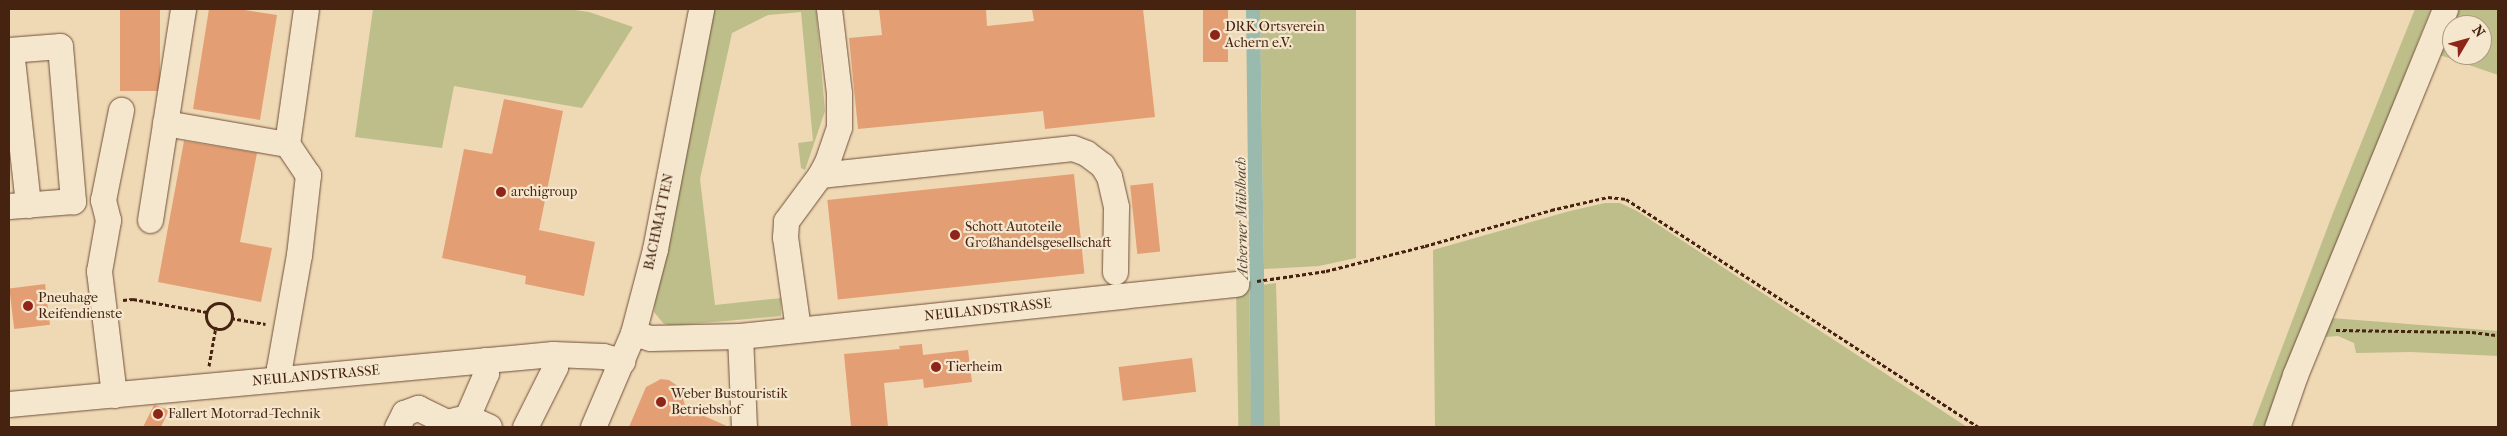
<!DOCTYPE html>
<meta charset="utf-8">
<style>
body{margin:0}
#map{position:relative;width:2507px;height:436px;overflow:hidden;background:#efd8b4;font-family:"IM FELL French Canon",serif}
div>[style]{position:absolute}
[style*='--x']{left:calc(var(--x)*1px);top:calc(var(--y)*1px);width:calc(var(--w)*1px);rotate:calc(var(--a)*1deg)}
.green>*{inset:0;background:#bdbe8a;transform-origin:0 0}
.water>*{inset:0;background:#9abaae}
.building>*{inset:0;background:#e49e74;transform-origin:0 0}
.path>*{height:3px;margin-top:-1.5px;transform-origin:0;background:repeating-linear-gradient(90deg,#452310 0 4px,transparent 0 6.5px)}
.path>.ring{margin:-1.5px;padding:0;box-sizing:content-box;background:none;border:3px solid #452310;border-radius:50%}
.roads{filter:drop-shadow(0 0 1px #705039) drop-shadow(0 0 1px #705039)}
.minor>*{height:25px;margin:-12.5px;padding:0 12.5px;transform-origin:12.5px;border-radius:12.5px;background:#f5e6ce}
.dots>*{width:14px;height:14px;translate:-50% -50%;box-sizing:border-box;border:2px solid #f5e6ce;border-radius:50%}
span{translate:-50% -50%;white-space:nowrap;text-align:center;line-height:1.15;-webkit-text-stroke:4.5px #f5e6ce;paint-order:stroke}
.poi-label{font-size:14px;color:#452310}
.left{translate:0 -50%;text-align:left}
.street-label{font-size:14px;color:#452310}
.water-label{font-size:15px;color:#5a4938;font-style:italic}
.frame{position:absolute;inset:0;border:10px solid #452310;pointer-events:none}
.north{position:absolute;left:2442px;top:15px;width:50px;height:50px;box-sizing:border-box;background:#f5e6ce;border:1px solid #af9882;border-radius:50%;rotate:53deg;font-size:14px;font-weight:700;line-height:20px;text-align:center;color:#452310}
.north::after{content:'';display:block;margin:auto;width:18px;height:22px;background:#8f2418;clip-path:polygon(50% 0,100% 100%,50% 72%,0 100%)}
</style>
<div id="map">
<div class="green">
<div style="clip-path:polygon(373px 9px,568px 9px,589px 12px,633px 27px,582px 108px,454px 86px,442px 148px,355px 137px)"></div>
<div style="clip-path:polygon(711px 9px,816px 9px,825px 111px,805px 170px,801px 168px,798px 143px,813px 141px,801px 12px,768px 15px,732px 33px,700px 179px,715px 305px,781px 298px,781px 316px,670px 326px,663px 323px,654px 312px,655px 301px)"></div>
<div style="clip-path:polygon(1260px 9px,1356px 9px,1356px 258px,1319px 266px,1264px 269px)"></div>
<div style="clip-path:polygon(2415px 9px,2431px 9px,2265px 427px,2252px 427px,2333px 213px)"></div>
<div style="clip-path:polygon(evenodd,2455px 9px,2498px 9px,2498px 75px,2437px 54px,2455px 9px,2452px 25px,2482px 25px,2482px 55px,2452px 55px,2452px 25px)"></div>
<div style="clip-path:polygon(1605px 203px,1620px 203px,1637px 211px,1967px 427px,1435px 427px,1433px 250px,1570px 211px)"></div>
<div style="clip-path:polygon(1276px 283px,1280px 427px,1264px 427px,1263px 285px)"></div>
<div style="left:1249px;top:288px;width:139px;height:13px;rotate:89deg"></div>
<div style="clip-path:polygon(2331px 318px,2498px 331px,2498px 356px,2411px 352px,2356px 353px,2354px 343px,2338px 336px,2325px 337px)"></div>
</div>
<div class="water">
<div style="clip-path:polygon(1246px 9px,1260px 9px,1264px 269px,1264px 427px,1251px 427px)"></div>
</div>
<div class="building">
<div style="left:120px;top:9px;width:40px;height:82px"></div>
<div style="clip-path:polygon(209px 9px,238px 9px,277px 15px,260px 120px,193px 109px)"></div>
<div style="clip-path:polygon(879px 9px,986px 9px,987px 26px,1034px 21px,1032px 9px,1143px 9px,1155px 117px,1045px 129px,1043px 111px,858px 129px,849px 38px,882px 35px)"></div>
<div style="left:1203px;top:9px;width:25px;height:53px"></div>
<div style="clip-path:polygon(504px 99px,563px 111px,539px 230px,595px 242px,584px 296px,525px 284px,526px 276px,442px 258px,464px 149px,492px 154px)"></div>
<div style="clip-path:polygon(184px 141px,257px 153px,240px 242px,272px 248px,261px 302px,158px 282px)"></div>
<div style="left:1074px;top:174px;width:100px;height:248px;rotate:84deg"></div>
<div style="left:1153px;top:183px;width:69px;height:23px;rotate:84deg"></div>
<div style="left:45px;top:284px;width:41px;height:36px;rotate:83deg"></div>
<div style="clip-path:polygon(922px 344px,923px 355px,968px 350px,972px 382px,924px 388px,923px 379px,884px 383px,888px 427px,851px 427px,844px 354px,900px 349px,899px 346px)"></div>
<div style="left:1192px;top:358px;width:34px;height:74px;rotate:83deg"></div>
<div style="clip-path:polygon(661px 379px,669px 380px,679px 387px,686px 408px,729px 427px,629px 427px,646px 387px)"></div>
<div style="clip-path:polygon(154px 405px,169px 410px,161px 427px,143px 427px)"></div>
</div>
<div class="path">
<div style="--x:1257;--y:281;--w:70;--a:-8.2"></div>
<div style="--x:1326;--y:271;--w:102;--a:-14.2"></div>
<div style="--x:1425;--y:246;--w:131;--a:-15.9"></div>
<div style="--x:1551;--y:210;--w:58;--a:-12.8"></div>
<div style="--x:1608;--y:197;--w:18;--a:6"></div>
<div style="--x:1626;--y:199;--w:419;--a:32.9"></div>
<div style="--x:123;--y:300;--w:10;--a:-6"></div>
<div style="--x:133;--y:299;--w:75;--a:10"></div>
<div class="ring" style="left:206px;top:303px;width:23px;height:23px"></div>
<div style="--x:231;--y:318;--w:35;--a:10"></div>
<div style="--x:2336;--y:330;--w:136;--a:0.8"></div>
<div style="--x:2472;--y:332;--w:26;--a:7"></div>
<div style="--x:209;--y:366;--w:40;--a:-80"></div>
</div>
<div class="roads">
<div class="minor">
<div style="--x:9;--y:50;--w:51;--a:-4.5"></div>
<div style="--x:60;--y:46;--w:156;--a:85.2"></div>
<div style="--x:73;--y:201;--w:64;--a:175.5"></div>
<div style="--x:11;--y:50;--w:156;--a:83.7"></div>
<div style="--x:165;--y:123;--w:124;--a:9.8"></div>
<div style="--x:820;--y:175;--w:254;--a:-6.1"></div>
<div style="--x:1073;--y:148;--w:14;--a:21"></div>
<div style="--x:1086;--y:153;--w:20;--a:37"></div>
<div style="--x:1102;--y:165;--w:13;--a:58"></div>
<div style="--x:1109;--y:176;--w:32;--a:77"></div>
<div style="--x:1116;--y:207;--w:65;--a:90.9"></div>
<div style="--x:150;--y:220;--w:214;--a:-81.1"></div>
<div style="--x:798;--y:329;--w:93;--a:-98"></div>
<div style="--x:785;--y:237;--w:16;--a:-86"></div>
<div style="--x:786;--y:221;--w:57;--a:-53.5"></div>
<div style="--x:820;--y:175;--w:15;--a:-62"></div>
<div style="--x:827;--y:162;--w:37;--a:-71"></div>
<div style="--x:839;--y:127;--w:34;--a:-90"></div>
<div style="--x:839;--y:93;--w:85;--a:-96.8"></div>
<div style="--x:633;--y:333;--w:18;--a:16"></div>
<div style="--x:650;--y:338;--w:90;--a:-1.3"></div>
<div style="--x:740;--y:336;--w:499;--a:-6"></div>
<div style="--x:740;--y:336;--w:91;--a:87.5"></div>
<div style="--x:281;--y:379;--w:11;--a:-100"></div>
<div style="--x:279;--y:368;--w:115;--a:-80"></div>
<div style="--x:299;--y:255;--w:81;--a:-83.6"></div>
<div style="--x:308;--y:175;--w:37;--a:-124"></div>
<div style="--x:287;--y:144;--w:136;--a:-82"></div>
<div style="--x:114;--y:395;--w:125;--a:-96.9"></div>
<div style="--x:99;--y:271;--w:52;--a:-80"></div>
<div style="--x:108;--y:220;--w:21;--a:-104"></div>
<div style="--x:103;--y:200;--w:92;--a:-78.7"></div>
<div style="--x:9;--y:404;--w:546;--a:-5.25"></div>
<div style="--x:553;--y:354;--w:50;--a:2.3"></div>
<div style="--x:603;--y:356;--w:20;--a:15"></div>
<div style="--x:467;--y:417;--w:24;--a:24"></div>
<div style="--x:397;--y:427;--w:16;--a:-63"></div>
<div style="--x:404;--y:413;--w:15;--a:-20"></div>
<div style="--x:418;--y:408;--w:32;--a:26"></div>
<div style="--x:447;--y:422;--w:21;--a:-14"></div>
<div style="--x:467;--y:417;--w:48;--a:-66.6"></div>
<div style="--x:486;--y:373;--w:13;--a:-94"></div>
<div style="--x:525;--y:427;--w:67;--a:-63.4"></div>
<div style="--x:555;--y:367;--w:13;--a:-99"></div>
<div style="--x:593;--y:427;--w:102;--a:-66.9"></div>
<div style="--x:633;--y:333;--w:87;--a:-75.3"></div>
<div style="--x:655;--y:249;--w:244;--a:-79.1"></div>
<div style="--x:2277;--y:427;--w:55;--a:-70.9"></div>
<div style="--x:2295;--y:375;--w:396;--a:-67.7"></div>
</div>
</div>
<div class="dots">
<div style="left:1215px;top:35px;background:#8f2418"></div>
<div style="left:501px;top:192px;background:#8f2418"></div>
<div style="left:955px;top:235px;background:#8f2418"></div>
<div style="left:28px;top:306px;background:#8f2418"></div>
<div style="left:936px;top:367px;background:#8f2418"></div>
<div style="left:661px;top:402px;background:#8f2418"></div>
<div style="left:158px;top:414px;background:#8f2418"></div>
</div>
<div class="poi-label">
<span class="left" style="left:1225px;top:35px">DRK Ortsverein<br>Achern e.V.</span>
<span class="left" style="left:511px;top:192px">archigroup</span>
<span class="left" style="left:965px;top:235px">Schott Autoteile<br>Gr0ßhandelsgesellschaft</span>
<span class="left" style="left:38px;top:306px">Pneuhage<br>Reifendienste</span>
<span class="left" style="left:946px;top:367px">Tierheim</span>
<span class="left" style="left:671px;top:402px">Weber Bustouristik<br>Betriebshof</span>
<span class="left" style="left:168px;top:414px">Fallert Motorrad-Technik</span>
</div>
<div class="street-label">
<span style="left:659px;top:222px;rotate:-78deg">BACHMATTEN</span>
<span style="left:988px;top:310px;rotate:-6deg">NEULANDSTRASSE</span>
<span style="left:316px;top:376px;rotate:-5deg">NEULANDSTRASSE</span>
</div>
<div class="water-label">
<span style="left:1242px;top:218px;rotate:-91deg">Acherner Mühlbach</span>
</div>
<div class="frame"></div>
<div class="north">N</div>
</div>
